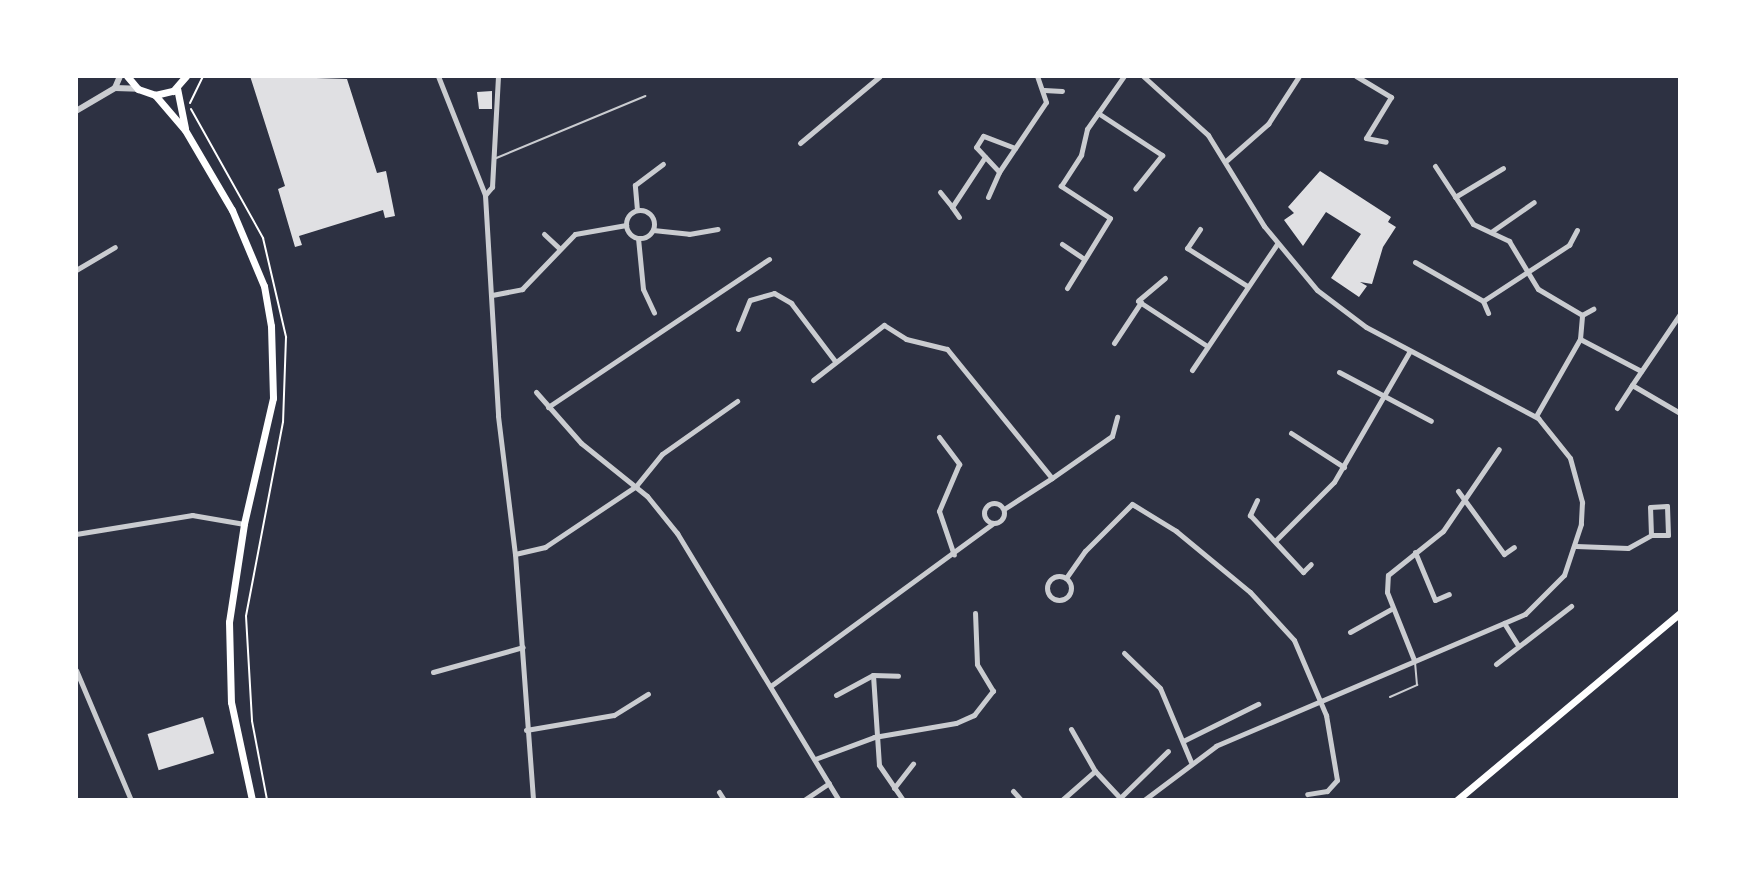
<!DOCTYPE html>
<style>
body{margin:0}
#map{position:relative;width:1756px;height:876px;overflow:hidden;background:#2d3142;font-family:Poppins,sans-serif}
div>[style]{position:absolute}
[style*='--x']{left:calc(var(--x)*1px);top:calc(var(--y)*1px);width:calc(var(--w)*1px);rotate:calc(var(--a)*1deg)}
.building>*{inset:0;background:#e0e0e3;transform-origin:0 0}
.path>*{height:2px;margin:-1px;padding:0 1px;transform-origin:1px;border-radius:1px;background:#fff}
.service>*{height:2px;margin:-1px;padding:0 1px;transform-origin:1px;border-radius:1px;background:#caccd0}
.minor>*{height:5px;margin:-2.5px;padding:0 2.5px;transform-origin:2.5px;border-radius:2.5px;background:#caccd0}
.minor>.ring{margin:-2.5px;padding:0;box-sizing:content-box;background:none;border:5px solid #caccd0;border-radius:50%}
.tertiary>*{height:6px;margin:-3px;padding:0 3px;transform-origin:3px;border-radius:3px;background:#caccd0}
.secondary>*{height:7px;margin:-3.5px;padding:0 3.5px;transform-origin:3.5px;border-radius:3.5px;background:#fff}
span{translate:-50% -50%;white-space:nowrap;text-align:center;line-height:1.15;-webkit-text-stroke:6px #fff;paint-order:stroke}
.frame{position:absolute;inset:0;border:78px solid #fff;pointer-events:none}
</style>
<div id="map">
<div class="building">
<div style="clip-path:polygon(250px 76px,347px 79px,377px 173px,386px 171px,395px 216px,385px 218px,383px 210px,299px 236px,302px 245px,295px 247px,278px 189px,285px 186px)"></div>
<div style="clip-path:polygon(492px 91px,492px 109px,479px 109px,477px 92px)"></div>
<div style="clip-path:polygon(1320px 171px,1391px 217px,1388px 222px,1396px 227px,1383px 247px,1372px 284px,1360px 282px,1367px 286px,1359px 297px,1331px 278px,1361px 234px,1326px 212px,1303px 246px,1284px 220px,1294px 213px,1288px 207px)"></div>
<div style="left:203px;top:717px;width:38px;height:58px;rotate:73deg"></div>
</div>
<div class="path">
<div style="--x:190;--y:103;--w:30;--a:-64"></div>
<div style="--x:191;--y:109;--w:148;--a:60.8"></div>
<div style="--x:263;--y:238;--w:102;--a:76.9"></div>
<div style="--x:286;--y:337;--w:85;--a:92"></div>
<div style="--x:283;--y:422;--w:197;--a:100.8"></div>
<div style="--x:246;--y:616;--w:105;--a:86.7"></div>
<div style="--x:252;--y:721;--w:80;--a:79.2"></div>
</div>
<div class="service">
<div style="--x:494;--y:159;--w:164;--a:-22.6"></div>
<div style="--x:1390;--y:697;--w:30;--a:-24"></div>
<div style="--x:1417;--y:685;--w:22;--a:-95"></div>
</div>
<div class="minor">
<div style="--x:438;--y:76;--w:128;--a:68.4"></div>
<div style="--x:485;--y:195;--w:221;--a:86.6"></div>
<div style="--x:498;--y:416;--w:139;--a:83"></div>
<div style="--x:515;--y:554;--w:247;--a:85.8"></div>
<div style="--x:1143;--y:76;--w:88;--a:42.2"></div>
<div style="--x:1208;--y:135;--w:107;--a:58.4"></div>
<div style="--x:1264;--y:226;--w:83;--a:50.4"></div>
<div style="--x:1317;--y:290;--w:61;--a:37.1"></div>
<div style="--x:1366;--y:327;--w:195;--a:27.9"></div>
<div style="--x:1538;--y:418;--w:51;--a:51.3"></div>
<div style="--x:1570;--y:458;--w:46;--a:74.7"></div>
<div style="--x:1582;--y:502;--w:22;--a:93"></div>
<div style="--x:1581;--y:524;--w:54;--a:108.4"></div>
<div style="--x:1564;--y:575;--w:55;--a:135"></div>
<div style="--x:1525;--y:614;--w:336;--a:156.9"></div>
<div style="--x:1216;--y:746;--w:90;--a:143.1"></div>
<div style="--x:1356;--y:76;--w:41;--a:31"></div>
<div style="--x:1391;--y:97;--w:48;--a:121.4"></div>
<div style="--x:1366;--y:138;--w:20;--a:11"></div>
<div style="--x:1044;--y:90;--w:18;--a:3"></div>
<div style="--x:1098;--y:113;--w:77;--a:33.3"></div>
<div style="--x:1162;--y:155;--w:43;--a:128.5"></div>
<div style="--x:800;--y:143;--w:104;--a:-39.9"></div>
<div style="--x:1015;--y:148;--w:34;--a:-159"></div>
<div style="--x:983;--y:136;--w:13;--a:122"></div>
<div style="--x:976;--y:147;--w:34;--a:47"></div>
<div style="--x:999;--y:172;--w:84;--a:-56.1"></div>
<div style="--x:1046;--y:102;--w:28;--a:-109"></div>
<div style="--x:1227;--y:160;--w:55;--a:-41.3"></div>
<div style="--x:1268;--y:124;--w:57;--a:-57.1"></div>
<div style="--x:1435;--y:166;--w:69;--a:56.8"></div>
<div style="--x:1473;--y:224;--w:40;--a:25"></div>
<div style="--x:1509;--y:241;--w:56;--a:58.9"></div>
<div style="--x:1538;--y:289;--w:51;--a:30.6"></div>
<div style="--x:940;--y:192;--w:19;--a:51"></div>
<div style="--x:952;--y:207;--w:60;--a:-56.6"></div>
<div style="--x:485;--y:195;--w:11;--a:-49"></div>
<div style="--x:492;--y:187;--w:111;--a:-86.9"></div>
<div style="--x:988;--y:197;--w:27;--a:-66"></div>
<div style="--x:1455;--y:197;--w:56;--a:-31.1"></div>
<div style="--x:952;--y:207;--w:12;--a:55"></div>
<div style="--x:637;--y:210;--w:25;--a:-95"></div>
<div style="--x:635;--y:185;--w:35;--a:-37"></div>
<div class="ring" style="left:626px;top:210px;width:23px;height:23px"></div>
<div style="--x:1200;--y:229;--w:23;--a:124"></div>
<div style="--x:1187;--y:248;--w:71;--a:32.3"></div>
<div style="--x:653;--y:230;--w:36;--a:6"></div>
<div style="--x:689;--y:234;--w:29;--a:-10"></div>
<div style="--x:1491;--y:232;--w:52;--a:-34.9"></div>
<div style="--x:544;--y:234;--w:21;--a:43"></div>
<div style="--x:638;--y:238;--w:51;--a:84.4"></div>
<div style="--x:643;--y:289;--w:26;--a:65"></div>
<div style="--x:1062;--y:244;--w:25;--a:34"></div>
<div style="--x:1415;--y:262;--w:78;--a:29.8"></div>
<div style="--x:1483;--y:301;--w:103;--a:-33.1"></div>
<div style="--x:1569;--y:245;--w:17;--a:-62"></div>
<div style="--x:76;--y:270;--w:45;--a:-30.5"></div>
<div style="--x:1165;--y:278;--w:35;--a:140"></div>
<div style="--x:1138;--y:301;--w:82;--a:33.1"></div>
<div style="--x:1067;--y:288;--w:82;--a:-58.4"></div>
<div style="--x:1110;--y:218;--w:59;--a:-146.9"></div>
<div style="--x:1061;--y:186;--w:37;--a:-57"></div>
<div style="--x:1081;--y:155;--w:27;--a:-77"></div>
<div style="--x:1087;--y:129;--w:65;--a:-55.1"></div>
<div style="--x:492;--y:295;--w:31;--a:-11"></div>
<div style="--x:522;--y:289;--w:76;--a:-46.1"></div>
<div style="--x:575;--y:234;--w:52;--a:-10"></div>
<div style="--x:1483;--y:301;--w:13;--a:67"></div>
<div style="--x:1680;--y:314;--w:86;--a:124.1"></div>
<div style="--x:1632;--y:385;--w:56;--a:30.3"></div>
<div style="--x:1582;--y:315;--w:13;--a:-29"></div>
<div style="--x:738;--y:329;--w:31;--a:-68"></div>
<div style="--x:750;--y:300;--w:25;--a:-16"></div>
<div style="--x:774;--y:293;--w:20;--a:30"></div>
<div style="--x:791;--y:303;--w:73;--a:52.8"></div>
<div style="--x:1580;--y:339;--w:69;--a:27.7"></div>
<div style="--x:1114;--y:343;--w:49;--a:-56.6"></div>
<div style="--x:1192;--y:370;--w:152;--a:-56"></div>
<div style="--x:1339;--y:372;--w:104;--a:28"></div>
<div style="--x:813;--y:380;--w:90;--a:-37.8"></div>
<div style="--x:884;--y:325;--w:26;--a:32"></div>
<div style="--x:906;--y:339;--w:42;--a:13.7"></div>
<div style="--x:947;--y:349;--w:166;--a:50.9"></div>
<div style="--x:1052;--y:478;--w:73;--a:-35"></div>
<div style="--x:1112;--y:436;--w:20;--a:-75"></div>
<div style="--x:536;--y:392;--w:68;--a:48.6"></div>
<div style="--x:581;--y:443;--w:85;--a:38.8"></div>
<div style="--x:647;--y:496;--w:48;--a:51"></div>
<div style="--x:677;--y:533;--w:312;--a:58.8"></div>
<div style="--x:548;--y:407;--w:266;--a:-33.8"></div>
<div style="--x:1617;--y:408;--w:27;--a:-57"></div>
<div style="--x:1536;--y:416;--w:89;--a:-60.3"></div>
<div style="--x:1580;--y:339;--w:24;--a:-85"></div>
<div style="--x:1291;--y:433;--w:63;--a:32.7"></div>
<div style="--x:939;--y:437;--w:34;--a:53"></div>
<div style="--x:959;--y:464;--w:51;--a:113.1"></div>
<div style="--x:939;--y:511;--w:46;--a:71.2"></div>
<div style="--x:1458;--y:491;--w:78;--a:53.9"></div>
<div style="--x:1504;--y:554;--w:12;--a:-35"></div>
<div style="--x:1257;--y:500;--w:17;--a:115"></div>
<div style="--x:1250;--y:515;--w:78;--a:47.1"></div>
<div style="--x:1303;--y:572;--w:11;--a:-45"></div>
<div class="ring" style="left:984px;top:503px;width:15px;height:15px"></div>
<div style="--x:1004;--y:509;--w:57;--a:-32.9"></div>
<div style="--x:76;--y:534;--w:118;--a:-9.3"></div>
<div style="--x:192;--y:515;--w:53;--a:9.8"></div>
<div style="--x:1275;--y:541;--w:83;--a:-45"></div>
<div style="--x:1334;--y:482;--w:151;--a:-59.9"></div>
<div style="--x:1576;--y:546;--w:52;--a:2.2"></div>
<div style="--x:1628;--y:548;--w:26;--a:-29"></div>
<div style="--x:1651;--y:535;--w:28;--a:-92"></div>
<div style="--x:1650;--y:507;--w:17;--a:-3"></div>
<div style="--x:1667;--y:506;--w:29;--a:88"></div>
<div style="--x:1668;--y:535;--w:17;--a:180"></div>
<div style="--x:1415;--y:552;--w:52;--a:67.4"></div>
<div style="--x:1435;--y:600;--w:15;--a:-23"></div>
<div style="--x:515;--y:554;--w:31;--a:-13"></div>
<div style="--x:545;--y:547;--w:110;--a:-33.8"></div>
<div style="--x:636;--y:486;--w:41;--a:-50.9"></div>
<div style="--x:662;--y:454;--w:92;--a:-35.2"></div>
<div class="ring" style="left:1047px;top:576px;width:19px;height:19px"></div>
<div style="--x:1066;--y:578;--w:33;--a:-55"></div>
<div style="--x:1085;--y:551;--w:66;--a:-45"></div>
<div style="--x:1132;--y:504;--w:52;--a:31.5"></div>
<div style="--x:1176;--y:531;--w:96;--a:39.5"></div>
<div style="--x:1250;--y:592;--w:65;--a:47.5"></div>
<div style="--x:1294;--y:640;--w:82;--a:66.9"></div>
<div style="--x:1326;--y:715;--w:66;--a:80.4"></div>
<div style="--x:1337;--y:780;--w:15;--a:132"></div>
<div style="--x:1327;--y:791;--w:20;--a:171"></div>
<div style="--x:1504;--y:623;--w:26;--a:58"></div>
<div style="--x:1350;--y:632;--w:49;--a:-29.2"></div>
<div style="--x:1124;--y:653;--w:50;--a:44.2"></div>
<div style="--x:1160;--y:688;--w:80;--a:67.3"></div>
<div style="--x:1414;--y:660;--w:73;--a:-111.7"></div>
<div style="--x:1387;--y:592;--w:17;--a:-87"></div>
<div style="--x:1388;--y:575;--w:70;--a:-38.7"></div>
<div style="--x:1443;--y:531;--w:99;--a:-55.7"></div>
<div style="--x:1496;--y:664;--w:95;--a:-37.7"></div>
<div style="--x:76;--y:670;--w:141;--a:67.1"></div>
<div style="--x:433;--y:672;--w:93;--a:-15.5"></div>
<div style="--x:873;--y:675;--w:25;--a:2"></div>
<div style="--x:772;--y:685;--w:274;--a:-36.2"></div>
<div style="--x:836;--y:695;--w:42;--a:-28.4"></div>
<div style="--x:873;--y:675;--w:90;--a:86.2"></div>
<div style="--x:879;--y:765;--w:42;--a:55.6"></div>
<div style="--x:1071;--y:729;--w:48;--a:60.3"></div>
<div style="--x:1095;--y:771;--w:40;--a:47"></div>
<div style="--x:526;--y:730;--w:89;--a:-9.7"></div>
<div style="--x:614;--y:715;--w:40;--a:-32"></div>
<div style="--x:1183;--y:741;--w:84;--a:-26.3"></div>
<div style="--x:815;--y:759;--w:63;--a:-20.4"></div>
<div style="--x:874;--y:737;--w:83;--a:-9.7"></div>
<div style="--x:956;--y:723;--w:20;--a:-24"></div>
<div style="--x:974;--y:715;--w:31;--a:-52"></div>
<div style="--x:993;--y:691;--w:31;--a:-121"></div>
<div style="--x:977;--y:664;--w:51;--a:-92.2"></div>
<div style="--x:894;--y:788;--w:31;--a:-52"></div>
<div style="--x:1013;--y:791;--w:12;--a:48"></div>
<div style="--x:719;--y:792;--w:9;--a:58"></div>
<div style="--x:1120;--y:798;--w:67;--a:-44.4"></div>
<div style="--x:804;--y:800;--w:30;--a:-34"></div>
<div style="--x:1062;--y:800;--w:44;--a:-41.3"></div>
</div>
<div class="tertiary">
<div style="--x:115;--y:88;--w:23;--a:2"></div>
<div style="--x:115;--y:88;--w:13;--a:-67"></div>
<div style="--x:76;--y:111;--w:45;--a:-30.5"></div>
</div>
<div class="secondary">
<div style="--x:127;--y:76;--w:17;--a:50"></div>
<div style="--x:138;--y:89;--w:18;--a:19"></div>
<div style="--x:155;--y:95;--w:18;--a:-13"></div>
<div style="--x:173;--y:91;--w:20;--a:-49"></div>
<div style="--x:177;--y:88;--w:41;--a:78.7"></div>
<div style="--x:155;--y:95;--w:46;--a:49.4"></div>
<div style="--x:185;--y:130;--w:93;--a:59.6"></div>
<div style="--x:232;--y:210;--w:82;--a:67.2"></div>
<div style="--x:264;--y:286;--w:41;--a:80.1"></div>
<div style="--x:271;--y:326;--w:72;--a:88.4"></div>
<div style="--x:273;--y:398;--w:129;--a:103"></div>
<div style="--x:244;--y:524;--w:99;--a:98.7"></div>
<div style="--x:229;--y:622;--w:80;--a:88.6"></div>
<div style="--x:231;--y:702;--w:100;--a:77.9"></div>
<div style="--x:1457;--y:800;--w:291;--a:-40"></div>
</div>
<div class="frame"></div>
</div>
